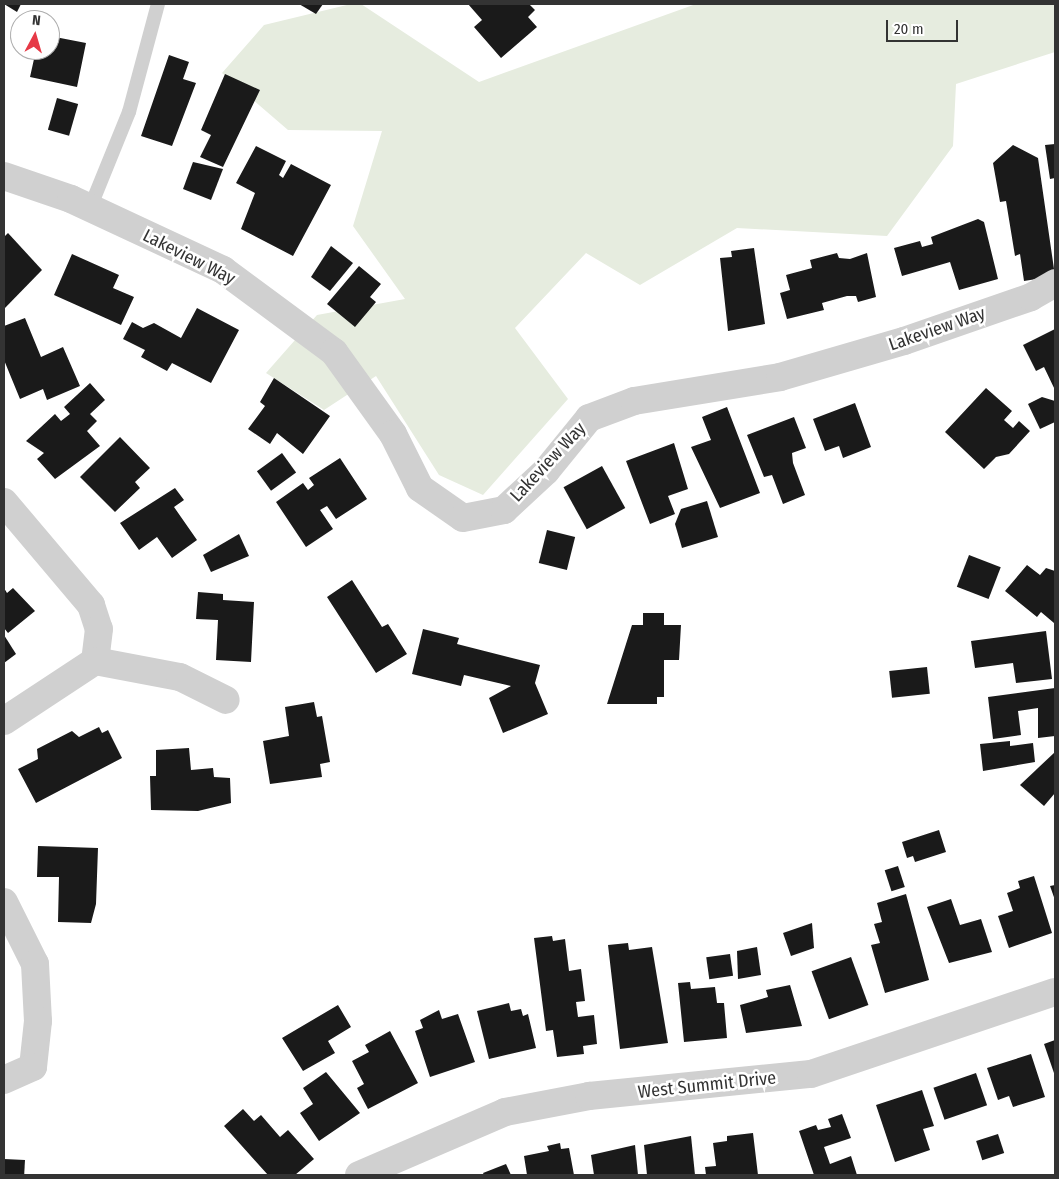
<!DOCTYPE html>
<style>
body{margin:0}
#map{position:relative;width:1059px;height:1179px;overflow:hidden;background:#fff;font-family:"Fira Sans Condensed",sans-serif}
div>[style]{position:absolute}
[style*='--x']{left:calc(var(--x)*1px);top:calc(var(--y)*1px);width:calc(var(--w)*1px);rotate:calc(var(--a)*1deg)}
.green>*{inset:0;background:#e6ecdf}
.building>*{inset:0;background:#1a1a1a;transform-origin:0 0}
.service>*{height:14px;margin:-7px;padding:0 7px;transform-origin:7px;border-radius:7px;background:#d0d0d0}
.minor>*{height:28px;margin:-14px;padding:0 14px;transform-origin:14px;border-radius:14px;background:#d0d0d0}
span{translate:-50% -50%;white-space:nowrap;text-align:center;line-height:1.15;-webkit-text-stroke:5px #fff;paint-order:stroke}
.street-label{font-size:18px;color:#333}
.frame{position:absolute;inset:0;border:5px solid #333;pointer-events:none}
.north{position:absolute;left:10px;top:10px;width:50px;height:50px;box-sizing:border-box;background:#fff;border:1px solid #adadad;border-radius:50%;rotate:6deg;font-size:14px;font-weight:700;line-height:20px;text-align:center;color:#333}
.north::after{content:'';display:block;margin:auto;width:18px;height:22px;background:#e63946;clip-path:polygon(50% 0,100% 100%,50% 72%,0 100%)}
.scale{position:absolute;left:886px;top:20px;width:72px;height:22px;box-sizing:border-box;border:2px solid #333;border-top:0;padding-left:6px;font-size:15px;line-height:18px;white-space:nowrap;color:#333;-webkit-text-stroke:4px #fff;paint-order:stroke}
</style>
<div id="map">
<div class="green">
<div style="clip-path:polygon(351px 4px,361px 4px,479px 82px,696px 4px,1055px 4px,1055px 52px,956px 84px,953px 146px,887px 236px,737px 228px,640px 285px,586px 253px,515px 328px,568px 399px,483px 495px,439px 475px,376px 376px,324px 410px,266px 373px,317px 315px,405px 299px,353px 226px,382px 131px,288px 130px,222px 73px,264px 25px)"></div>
</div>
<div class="building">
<div style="clip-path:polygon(4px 4px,21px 4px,17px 12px)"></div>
<div style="clip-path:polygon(299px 4px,323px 4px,316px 14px)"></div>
<div style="clip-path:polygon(468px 4px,529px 4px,535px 10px,528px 17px,537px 27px,501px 58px,474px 27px,482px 20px)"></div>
<div style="clip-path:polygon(50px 36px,86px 43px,77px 87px,30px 77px,36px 50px,50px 50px)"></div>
<div style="clip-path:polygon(169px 55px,189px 62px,183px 79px,196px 83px,172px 146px,141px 136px)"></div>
<div style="clip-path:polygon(225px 74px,260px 90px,223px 167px,200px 157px,211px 135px,201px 130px)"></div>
<div style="left:57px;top:98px;width:22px;height:33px;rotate:16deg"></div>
<div style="clip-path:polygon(1055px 144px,1055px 178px,1050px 179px,1045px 145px)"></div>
<div style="clip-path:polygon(1013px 145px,1038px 158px,1055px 276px,1024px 281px,1020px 254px,1015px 256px,1006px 201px,1000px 202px,993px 163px)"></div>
<div style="clip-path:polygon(256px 146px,286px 161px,279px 175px,283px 178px,291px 164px,331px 185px,293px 256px,241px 229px,255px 193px,236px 183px)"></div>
<div style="clip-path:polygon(193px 162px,223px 169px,211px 200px,183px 189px)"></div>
<div style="clip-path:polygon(978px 219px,984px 222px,998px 279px,959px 290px,950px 262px,902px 276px,894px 248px,920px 241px,922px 247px,933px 244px,931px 237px)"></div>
<div style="clip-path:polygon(8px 233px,42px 270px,4px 309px,4px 237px)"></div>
<div style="clip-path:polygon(331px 246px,353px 263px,330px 291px,311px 277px)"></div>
<div style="clip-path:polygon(754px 248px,765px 324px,728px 331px,720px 258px,732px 257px,731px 251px)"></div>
<div style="clip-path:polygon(837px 253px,839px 258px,850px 259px,867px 253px,876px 297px,858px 302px,856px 296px,847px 296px,822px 303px,824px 310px,787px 319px,780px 293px,790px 290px,786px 275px,812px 268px,810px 260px)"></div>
<div style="clip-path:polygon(72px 254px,119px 275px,113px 288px,134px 297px,121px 325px,54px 295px)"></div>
<div style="clip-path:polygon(359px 266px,381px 284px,370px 297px,376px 302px,355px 327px,327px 304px)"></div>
<div style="clip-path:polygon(197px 308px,239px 330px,211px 383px,172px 363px,167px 371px,141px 357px,145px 350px,123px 339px,132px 322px,143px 328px,154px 323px,181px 338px)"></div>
<div style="clip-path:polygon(25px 318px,41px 357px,63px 347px,80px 386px,47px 400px,43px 389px,20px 399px,4px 360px,4px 326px)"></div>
<div style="clip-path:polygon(1055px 329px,1055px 390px,1044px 367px,1036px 371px,1023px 345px)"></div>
<div style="clip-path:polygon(274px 378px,330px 416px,303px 454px,277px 433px,270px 444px,248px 429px,265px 406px,260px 402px)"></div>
<div style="clip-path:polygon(90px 383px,105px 400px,90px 414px,97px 421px,87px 431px,100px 446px,55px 479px,37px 459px,44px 453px,26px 441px,55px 414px,61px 421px,70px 414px,64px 407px)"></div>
<div style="clip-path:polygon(986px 388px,1012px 411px,1004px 420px,1013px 428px,1019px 421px,1030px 431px,1009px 454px,996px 457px,984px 469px,945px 432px)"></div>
<div style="clip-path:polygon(1042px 397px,1055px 401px,1055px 422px,1040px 429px,1028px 404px)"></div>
<div style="clip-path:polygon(855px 403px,871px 447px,843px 458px,839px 446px,825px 451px,813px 419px)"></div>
<div style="clip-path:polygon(727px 407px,760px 493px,720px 508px,691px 447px,711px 440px,702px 417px)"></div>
<div style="clip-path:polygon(794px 417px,806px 448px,792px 453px,793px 463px,805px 495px,783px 504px,772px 475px,764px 477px,747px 435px)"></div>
<div style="clip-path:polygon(120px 437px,150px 468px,135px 482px,140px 488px,115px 512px,80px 477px)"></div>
<div style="clip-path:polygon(674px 443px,688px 489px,668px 496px,675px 514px,650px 524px,626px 461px)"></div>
<div style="left:282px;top:453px;width:24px;height:31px;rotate:54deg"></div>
<div style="clip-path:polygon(340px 458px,367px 499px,336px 519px,327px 506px,320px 510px,333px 529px,306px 547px,276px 502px,303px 483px,308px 490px,314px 485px,309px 478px)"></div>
<div style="left:602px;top:466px;width:48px;height:44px;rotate:61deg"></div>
<div style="clip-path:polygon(175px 488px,184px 500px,174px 507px,197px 540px,172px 558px,157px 537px,139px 550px,120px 523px)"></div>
<div style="clip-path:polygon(707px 501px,718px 537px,682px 548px,675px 524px,681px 509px)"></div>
<div style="left:547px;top:530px;width:29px;height:34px;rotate:14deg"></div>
<div style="clip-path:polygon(239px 534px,249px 556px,211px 572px,203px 555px)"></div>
<div style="left:969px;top:555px;width:34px;height:34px;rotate:21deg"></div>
<div style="clip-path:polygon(1027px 565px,1040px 575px,1046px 568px,1055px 571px,1054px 623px,1041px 612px,1037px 617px,1005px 591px)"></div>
<div style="clip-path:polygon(352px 580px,382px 627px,388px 624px,407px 654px,376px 673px,327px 597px)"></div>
<div style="clip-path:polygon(4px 588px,7px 593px,13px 588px,35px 611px,8px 633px,4px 628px)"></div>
<div style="clip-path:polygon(198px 592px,223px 594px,223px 600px,254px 602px,251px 662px,216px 660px,218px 620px,196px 619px)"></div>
<div style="clip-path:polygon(643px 613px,664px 613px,664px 625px,681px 625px,679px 660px,664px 660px,664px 697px,657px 697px,657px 704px,607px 704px,632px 625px,643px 625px)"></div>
<div style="clip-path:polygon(423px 629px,459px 638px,457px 644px,540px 665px,535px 683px,548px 714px,503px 733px,489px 698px,511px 686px,464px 675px,461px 686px,412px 674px)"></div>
<div style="clip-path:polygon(1046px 631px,1052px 679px,1016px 683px,1013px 663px,975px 668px,971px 641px)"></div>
<div style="clip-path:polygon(4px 635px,16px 654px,4px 663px)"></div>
<div style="left:927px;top:667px;width:27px;height:38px;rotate:84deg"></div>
<div style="clip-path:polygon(1055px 688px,1055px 736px,1038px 738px,1038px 708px,1018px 711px,1021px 735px,993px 739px,988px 697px)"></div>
<div style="clip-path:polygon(314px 702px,317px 717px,322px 716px,330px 762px,320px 764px,322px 777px,270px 784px,263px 741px,289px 736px,285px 707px)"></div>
<div style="clip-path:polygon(99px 727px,102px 733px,108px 730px,122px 758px,36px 803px,18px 769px,38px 759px,37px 749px,72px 731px,79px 737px)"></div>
<div style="clip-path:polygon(1010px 741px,1010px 746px,1033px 743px,1035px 762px,983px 771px,980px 744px)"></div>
<div style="clip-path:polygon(189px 748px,191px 770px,213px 768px,214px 777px,230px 778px,231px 803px,198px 811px,151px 810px,150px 776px,156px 776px,156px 750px)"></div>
<div style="clip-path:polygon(1055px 752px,1055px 793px,1044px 806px,1020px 785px)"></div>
<div style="clip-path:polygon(939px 830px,946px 852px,915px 862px,913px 856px,907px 858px,902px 842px)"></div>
<div style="clip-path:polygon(38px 846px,98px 848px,96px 904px,91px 923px,58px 922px,59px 877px,37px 877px)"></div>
<div style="left:898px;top:866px;width:22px;height:14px;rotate:72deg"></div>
<div style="clip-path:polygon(1034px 876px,1052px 933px,1009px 948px,998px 916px,1013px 911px,1007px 893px,1020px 888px,1018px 881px)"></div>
<div style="clip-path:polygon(1055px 885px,1055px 900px,1050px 886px)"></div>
<div style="clip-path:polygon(906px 894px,929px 980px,885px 993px,871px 945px,880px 943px,874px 924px,882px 922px,877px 903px)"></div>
<div style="clip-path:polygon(951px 899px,960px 925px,981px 919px,992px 952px,949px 963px,927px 907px)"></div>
<div style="clip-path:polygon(812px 923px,814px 948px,791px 956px,783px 933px)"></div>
<div style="clip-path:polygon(552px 936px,553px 941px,565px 939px,569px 971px,581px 969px,585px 1001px,576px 1002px,578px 1017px,594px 1015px,597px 1044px,583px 1046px,584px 1054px,557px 1057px,553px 1030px,546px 1031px,534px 938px)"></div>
<div style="clip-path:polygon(628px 943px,629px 950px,652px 947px,668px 1043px,620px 1049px,608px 945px)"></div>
<div style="clip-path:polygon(757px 947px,761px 975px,738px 979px,737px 951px)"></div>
<div style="left:730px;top:954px;width:22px;height:24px;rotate:82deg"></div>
<div style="left:851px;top:957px;width:51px;height:42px;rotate:70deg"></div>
<div style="clip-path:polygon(690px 982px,691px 989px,715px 987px,717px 1003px,724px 1003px,727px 1038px,684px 1042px,678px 983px)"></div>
<div style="clip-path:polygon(790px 985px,802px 1026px,746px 1033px,740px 1005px,768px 997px,766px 990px)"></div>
<div style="clip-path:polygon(509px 1003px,511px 1011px,521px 1009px,523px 1016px,528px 1014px,536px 1048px,489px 1059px,477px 1011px)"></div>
<div style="clip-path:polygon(338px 1005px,351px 1027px,328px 1041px,335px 1053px,303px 1071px,282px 1038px)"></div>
<div style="clip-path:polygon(439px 1010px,442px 1019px,458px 1014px,475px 1062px,430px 1077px,415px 1031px,423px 1028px,420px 1020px)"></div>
<div style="clip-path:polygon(390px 1031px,418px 1083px,368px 1109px,357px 1088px,364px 1084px,352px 1061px,369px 1052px,365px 1045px)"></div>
<div style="clip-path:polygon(1055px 1040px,1055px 1076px,1044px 1044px)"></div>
<div style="clip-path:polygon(1031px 1054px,1045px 1097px,1013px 1107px,1009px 1096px,998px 1100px,987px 1068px)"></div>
<div style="clip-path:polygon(326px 1072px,360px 1113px,319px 1141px,300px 1113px,313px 1104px,303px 1088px)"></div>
<div style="left:976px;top:1073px;width:34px;height:45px;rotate:71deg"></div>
<div style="clip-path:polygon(922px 1090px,934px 1126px,923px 1129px,930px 1150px,895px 1162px,876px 1105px)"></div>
<div style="clip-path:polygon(243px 1109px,254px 1121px,261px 1115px,280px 1137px,288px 1130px,314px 1159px,295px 1175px,268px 1175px,224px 1126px)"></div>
<div style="clip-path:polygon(842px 1114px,851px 1138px,824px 1147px,830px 1164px,851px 1156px,857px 1175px,814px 1175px,799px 1131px,816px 1125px,818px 1130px,831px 1127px,828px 1119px)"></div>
<div style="clip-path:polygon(753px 1133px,758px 1175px,706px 1175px,705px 1167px,716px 1166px,713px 1143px,727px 1141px,727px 1136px)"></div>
<div style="left:998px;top:1134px;width:20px;height:23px;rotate:72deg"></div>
<div style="clip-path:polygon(691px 1136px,695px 1175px,647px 1175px,644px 1145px)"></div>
<div style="clip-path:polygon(560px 1143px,561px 1149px,569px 1148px,574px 1175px,527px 1175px,524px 1156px,549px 1151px,547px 1146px)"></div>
<div style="clip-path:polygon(635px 1145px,638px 1175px,594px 1175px,591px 1155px)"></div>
<div style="left:4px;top:1159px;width:21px;height:16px;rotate:3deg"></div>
<div style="clip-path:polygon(506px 1164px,511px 1175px,484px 1175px,483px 1173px)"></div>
</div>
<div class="service">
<div style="--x:90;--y:208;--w:104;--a:-67.9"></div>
<div style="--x:129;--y:112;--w:112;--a:-75"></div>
</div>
<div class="minor">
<div style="--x:4;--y:176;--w:71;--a:18.9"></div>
<div style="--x:71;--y:199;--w:168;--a:25"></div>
<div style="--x:223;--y:270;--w:138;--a:36.5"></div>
<div style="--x:334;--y:352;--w:101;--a:54.3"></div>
<div style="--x:393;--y:434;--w:60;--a:63.4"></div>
<div style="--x:420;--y:488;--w:52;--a:34.9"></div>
<div style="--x:463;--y:518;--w:42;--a:-11"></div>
<div style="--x:504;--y:510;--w:57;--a:-42.9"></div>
<div style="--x:546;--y:471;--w:68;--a:-50.9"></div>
<div style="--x:589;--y:418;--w:48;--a:-20.7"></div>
<div style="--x:634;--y:401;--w:148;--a:-9.3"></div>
<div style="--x:780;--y:377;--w:129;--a:-16.2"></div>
<div style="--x:904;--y:341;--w:134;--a:-19.1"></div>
<div style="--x:1031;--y:297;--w:28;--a:-30"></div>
<div style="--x:4;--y:502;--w:135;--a:49.8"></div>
<div style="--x:91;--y:605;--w:25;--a:72"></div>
<div style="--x:99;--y:629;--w:32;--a:97"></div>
<div style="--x:95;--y:661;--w:109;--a:146.6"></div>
<div style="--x:95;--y:661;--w:86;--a:10.7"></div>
<div style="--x:180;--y:677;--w:51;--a:26.6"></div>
<div style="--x:4;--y:902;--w:69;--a:63.4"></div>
<div style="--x:35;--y:964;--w:57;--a:87"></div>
<div style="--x:38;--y:1021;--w:46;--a:96.2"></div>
<div style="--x:33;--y:1067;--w:32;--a:156"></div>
<div style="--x:359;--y:1175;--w:159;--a:-23.3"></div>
<div style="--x:505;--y:1112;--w:86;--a:-10.8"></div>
<div style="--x:589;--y:1096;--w:223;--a:-5.7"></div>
<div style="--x:811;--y:1074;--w:257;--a:-18.6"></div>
</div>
<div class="street-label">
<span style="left:189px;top:257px;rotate:27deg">Lakeview Way</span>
<span style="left:937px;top:329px;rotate:-19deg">Lakeview Way</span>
<span style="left:548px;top:462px;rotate:-47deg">Lakeview Way</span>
<span style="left:707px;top:1085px;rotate:-6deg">West Summit Drive</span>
</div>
<div class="frame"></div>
<div class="north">N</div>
<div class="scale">20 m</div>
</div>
